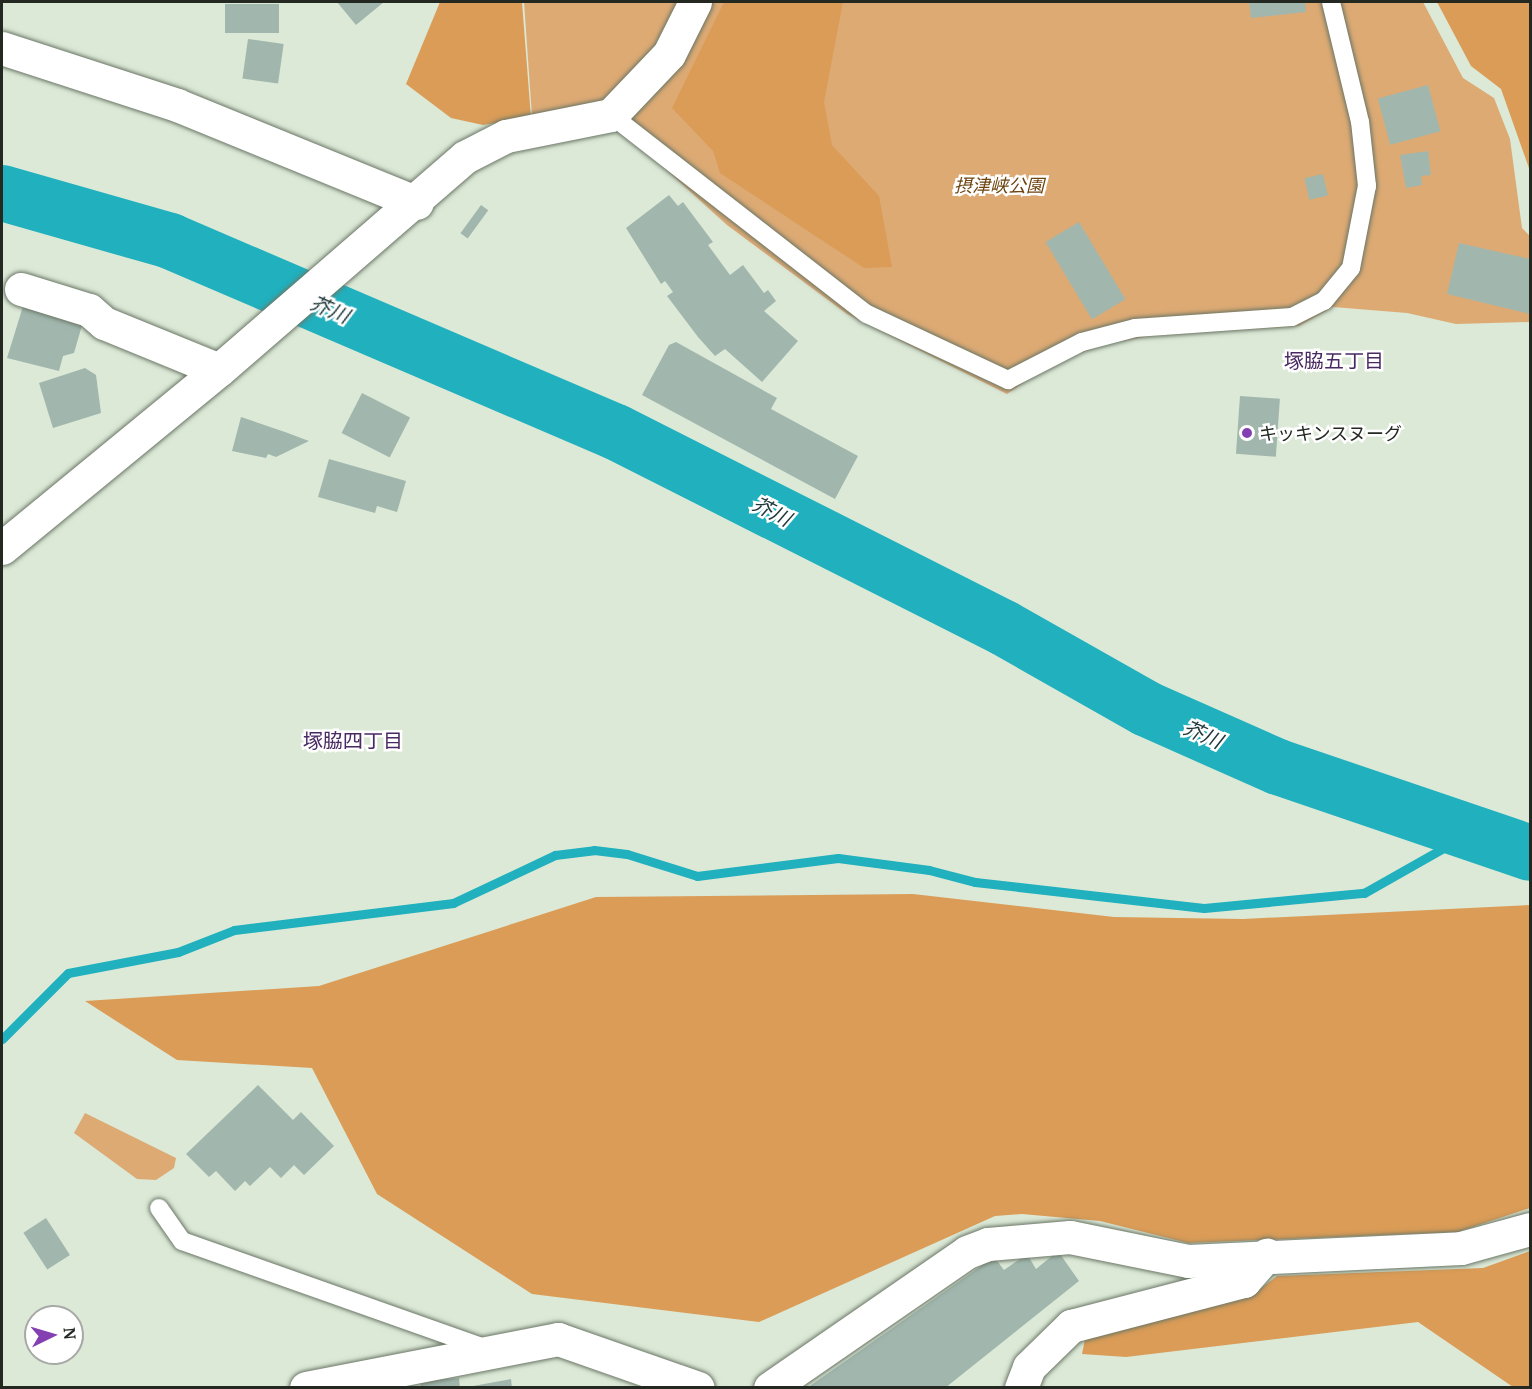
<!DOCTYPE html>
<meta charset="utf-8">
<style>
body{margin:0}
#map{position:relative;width:1532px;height:1389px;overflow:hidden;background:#dce9d7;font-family:"PT Serif","Noto Sans JP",serif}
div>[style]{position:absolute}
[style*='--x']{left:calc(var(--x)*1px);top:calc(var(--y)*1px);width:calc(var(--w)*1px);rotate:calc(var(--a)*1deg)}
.green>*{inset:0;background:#ddaa74}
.forest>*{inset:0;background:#da9c57}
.stream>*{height:9px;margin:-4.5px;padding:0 4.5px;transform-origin:4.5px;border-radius:4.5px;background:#20b0be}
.river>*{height:56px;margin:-28px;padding:0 28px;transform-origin:28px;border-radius:28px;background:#20b0be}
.building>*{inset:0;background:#a1b7ae;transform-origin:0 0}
.roads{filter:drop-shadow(0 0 2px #6b7666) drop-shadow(0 0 2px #6b7666)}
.service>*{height:18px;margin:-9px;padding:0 9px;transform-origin:9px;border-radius:9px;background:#fff}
.minor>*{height:33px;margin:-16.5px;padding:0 16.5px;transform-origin:16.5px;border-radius:16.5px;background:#fff}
.tertiary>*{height:33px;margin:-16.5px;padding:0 16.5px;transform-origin:16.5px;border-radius:16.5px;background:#fff}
.dots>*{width:16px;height:16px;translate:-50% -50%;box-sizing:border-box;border:3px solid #fff;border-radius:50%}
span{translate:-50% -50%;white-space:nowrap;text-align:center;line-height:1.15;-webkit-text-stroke:5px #fff;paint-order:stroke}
.park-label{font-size:18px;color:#6e4510;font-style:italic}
.poi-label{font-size:18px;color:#232821}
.left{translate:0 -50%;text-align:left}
.water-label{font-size:20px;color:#21383a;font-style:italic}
.neighbourhood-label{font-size:20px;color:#492962}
.frame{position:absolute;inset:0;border:3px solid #232821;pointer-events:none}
.north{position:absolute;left:24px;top:1305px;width:60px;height:60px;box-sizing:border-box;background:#fff;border:2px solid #a7a9a6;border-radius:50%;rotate:85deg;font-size:16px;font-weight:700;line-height:24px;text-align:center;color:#232821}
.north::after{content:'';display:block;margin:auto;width:21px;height:27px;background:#8440b3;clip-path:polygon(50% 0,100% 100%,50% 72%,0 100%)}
</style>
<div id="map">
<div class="green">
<div style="clip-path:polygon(524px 2px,1423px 2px,1463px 78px,1494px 98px,1510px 139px,1522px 228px,1530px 236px,1530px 322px,1456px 324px,1407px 313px,1333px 307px,1299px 326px,1150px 336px,1101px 345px,1051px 364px,1007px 394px,847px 314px,727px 225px,640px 146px,590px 111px,532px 117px)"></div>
<div style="clip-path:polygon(85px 1113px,176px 1158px,174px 1168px,156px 1180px,137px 1179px,74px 1133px)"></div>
</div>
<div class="forest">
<div style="clip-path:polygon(440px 2px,522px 2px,531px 118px,483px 125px,451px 118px,406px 84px)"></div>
<div style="clip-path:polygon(724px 2px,843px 2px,824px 102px,832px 145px,879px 196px,892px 267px,864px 268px,720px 173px,713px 151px,672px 108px)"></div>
<div style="clip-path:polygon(1437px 2px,1530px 2px,1530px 171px,1501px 89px,1471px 66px)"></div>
<div style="clip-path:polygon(913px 894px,1114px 917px,1243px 919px,1530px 905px,1530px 1208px,1458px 1232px,1188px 1243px,1100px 1221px,1022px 1214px,995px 1216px,759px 1322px,532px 1294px,377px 1194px,312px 1068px,177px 1060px,85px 1001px,319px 986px,596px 897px)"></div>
<div style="clip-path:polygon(1530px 1251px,1530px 1387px,1513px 1387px,1418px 1322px,1126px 1357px,1082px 1354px,1085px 1339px,1255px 1293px,1277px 1276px,1483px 1268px)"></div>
</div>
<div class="stream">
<div style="--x:2;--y:1039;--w:93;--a:-45"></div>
<div style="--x:68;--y:973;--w:112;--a:-10.8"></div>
<div style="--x:178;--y:952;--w:60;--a:-21.4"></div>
<div style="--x:234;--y:930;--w:221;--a:-7"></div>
<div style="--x:453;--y:903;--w:113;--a:-25.2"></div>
<div style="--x:555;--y:855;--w:39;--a:-7"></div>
<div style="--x:594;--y:850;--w:33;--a:7"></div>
<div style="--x:627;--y:854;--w:73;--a:17.4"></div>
<div style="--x:697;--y:876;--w:142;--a:-7.3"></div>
<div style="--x:838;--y:858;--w:92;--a:7.5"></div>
<div style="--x:929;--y:870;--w:48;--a:14.6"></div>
<div style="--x:975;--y:882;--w:230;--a:6.5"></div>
<div style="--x:1204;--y:908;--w:161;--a:-5.4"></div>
<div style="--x:1364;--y:893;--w:124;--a:-29.5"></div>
</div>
<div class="river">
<div style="--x:2;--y:193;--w:175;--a:15.9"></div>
<div style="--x:170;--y:241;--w:485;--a:23.2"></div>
<div style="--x:616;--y:432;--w:435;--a:26.8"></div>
<div style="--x:1004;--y:628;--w:164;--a:29.5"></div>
<div style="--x:1147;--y:709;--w:143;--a:23.9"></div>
<div style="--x:1278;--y:767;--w:266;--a:18.8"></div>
</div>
<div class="building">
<div style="clip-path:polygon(337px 2px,384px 2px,356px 25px)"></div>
<div style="clip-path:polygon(1249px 2px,1305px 2px,1306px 12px,1251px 18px)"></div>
<div style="left:225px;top:4px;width:54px;height:29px"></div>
<div style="left:248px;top:39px;width:36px;height:40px;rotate:8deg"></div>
<div style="left:1428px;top:85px;width:48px;height:52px;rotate:75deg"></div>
<div style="clip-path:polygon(1428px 151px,1431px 175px,1421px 176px,1422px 185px,1406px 188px,1400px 155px)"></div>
<div style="left:1323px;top:174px;width:22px;height:19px;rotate:77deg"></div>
<div style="clip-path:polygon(669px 195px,678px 206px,683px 202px,713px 242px,708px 245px,730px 275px,743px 265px,764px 293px,768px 290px,776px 301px,764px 311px,798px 341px,762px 382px,725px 349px,715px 356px,698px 337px,667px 296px,673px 292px,665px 281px,661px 284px,626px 228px)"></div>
<div style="left:481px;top:205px;width:9px;height:35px;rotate:36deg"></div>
<div style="left:1079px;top:222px;width:90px;height:39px;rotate:59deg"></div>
<div style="clip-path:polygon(1459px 243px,1530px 259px,1530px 314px,1447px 294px)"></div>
<div style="clip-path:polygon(24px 303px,83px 322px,74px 353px,63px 356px,59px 371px,7px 358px)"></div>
<div style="clip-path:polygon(676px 342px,777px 398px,771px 409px,858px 456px,835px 499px,642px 395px,669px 345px)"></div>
<div style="clip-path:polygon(85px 368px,96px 375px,101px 413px,53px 428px,39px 383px)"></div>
<div style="left:362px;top:393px;width:54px;height:45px;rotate:27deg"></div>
<div style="left:1240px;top:396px;width:40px;height:58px;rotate:4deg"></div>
<div style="clip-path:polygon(241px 417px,285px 432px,309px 441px,276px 457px,268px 454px,266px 458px,232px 451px)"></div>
<div style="clip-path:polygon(329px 459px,406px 481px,397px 512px,377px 506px,375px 513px,318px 497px)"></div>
<div style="clip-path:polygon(258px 1085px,293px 1120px,301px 1112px,334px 1146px,304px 1175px,294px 1165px,281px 1178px,270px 1167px,250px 1186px,245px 1181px,235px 1191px,216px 1171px,209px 1177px,186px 1154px)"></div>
<div style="left:46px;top:1218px;width:44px;height:27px;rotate:57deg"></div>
<div style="clip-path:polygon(1058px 1251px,1079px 1281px,945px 1388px,807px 1388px,994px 1257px,1004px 1270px,1027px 1254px,1036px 1269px)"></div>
<div style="clip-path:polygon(459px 1378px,460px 1388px,421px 1388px,420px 1381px)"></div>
<div style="clip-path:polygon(511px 1379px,512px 1388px,474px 1388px,473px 1386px)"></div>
</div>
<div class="roads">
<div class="service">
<div style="--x:611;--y:115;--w:324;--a:37.9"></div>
<div style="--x:867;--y:314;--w:156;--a:25.1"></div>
<div style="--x:1008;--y:380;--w:83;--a:-27.2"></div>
<div style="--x:1082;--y:342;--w:55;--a:-14.8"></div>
<div style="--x:1135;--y:328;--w:157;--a:-4"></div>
<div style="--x:1292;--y:317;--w:36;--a:-27"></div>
<div style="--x:1324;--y:301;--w:43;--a:-50.7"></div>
<div style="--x:1351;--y:268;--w:84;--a:-79"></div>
<div style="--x:1367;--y:186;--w:64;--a:-96.2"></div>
<div style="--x:1360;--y:122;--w:123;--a:-103.6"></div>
<div style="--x:159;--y:1208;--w:40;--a:55.1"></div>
<div style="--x:182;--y:1241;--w:320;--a:19.5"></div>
</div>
<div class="minor">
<div style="--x:21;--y:289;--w:71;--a:17.2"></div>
<div style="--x:89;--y:310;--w:20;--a:41"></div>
<div style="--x:104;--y:323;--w:124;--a:22.2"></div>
<div style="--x:306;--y:1388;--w:257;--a:-11"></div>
<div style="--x:558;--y:1339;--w:148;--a:19.3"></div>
<div style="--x:770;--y:1388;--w:239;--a:-34.6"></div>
<div style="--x:967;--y:1252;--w:22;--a:-21"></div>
<div style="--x:988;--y:1244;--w:82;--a:-4.9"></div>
<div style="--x:1070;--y:1237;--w:120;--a:11.5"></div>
<div style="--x:1188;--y:1261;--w:273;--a:-2.7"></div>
<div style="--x:1461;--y:1248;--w:72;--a:-15.4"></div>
<div style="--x:1021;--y:1388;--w:22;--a:-69"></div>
<div style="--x:1029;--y:1367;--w:59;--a:-44.3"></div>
<div style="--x:1071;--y:1326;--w:179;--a:-14.6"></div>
<div style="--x:1244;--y:1281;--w:35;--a:-49"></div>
</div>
<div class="tertiary">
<div style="--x:2;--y:48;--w:184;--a:18"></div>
<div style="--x:177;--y:105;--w:259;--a:22.2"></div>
<div style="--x:2;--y:548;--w:281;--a:-39.4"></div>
<div style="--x:219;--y:370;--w:325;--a:-40.9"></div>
<div style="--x:465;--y:157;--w:46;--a:-27.1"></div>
<div style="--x:506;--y:136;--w:107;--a:-11.3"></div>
<div style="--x:611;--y:115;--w:84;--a:-46.4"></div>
<div style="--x:669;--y:54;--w:58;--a:-63.4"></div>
</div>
</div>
<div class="dots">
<div style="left:1247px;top:433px;background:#8440b3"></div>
</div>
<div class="park-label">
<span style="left:999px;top:185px">摂津峡公園</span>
</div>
<div class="poi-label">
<span class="left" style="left:1259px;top:433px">キッキンスヌーグ</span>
</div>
<div class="water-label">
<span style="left:330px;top:309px;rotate:23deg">芥川</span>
<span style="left:772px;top:511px;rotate:27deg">芥川</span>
<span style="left:1203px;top:734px;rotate:24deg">芥川</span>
</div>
<div class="neighbourhood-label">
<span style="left:1334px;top:360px">塚脇五丁目</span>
<span style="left:353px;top:740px">塚脇四丁目</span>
</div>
<div class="frame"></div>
<div class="north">N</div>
</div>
